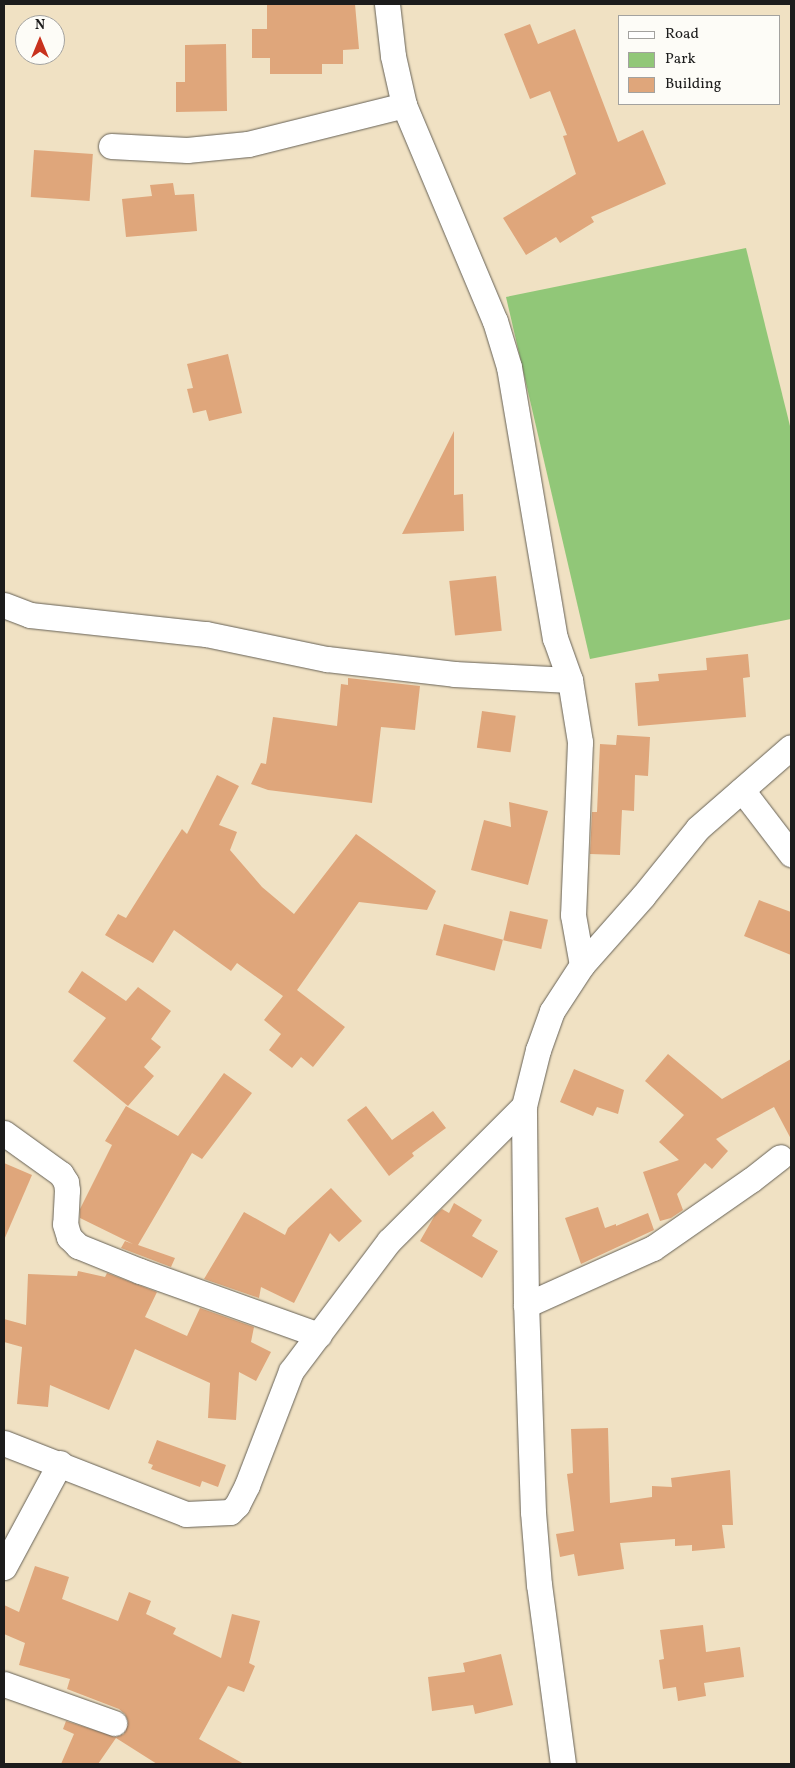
<!DOCTYPE html>
<style>
body{margin:0}
#map{position:relative;width:795px;height:1768px;overflow:hidden;background:#f0e1c3;font-family:Vollkorn,serif}
div>[style]{position:absolute}
[style*='--x']{left:calc(var(--x)*1px);top:calc(var(--y)*1px);width:calc(var(--w)*1px);rotate:calc(var(--a)*1deg)}
.green>*{inset:0;background:#91c778}
.building>*{inset:0;background:#dfa67b;transform-origin:0 0}
.roads{filter:drop-shadow(0 0 1px #666156) drop-shadow(0 0 1px #666156)}
.street>*{height:25px;margin:-12.5px;padding:0 12.5px;transform-origin:12.5px;border-radius:12.5px;background:#fff}
span{translate:-50% -50%;white-space:nowrap;text-align:center;line-height:1.15;-webkit-text-stroke:5px #fdfcf7;paint-order:stroke}
.frame{position:absolute;inset:0;border:5px solid #1c1c1c;pointer-events:none}
.legend{position:absolute;left:618px;top:15px;width:162px;height:90px;box-sizing:border-box;background:#fdfcf7;border:1px solid #a3a29f;margin:0;padding:6px 9px;list-style:none;font-size:15px;color:#1c1c1c}
.legend li{display:flex;align-items:center;gap:10px;height:25px}
.legend b{width:25px;border:1px solid #a3a29f}
.north{position:absolute;left:15px;top:15px;width:50px;height:50px;box-sizing:border-box;background:#fdfcf7;border:1px solid #a3a29f;border-radius:50%;rotate:0deg;font-size:14px;font-weight:700;line-height:20px;text-align:center;color:#1c1c1c}
.north::after{content:'';display:block;margin:auto;width:18px;height:22px;background:#c8321e;clip-path:polygon(50% 0,100% 100%,50% 72%,0 100%)}
</style>
<div id="map">
<div class="green">
<div style="clip-path:polygon(746px 248px,791px 430px,791px 619px,590px 659px,506px 297px)"></div>
</div>
<div class="building">
<div style="clip-path:polygon(267px 4px,355px 4px,359px 49px,343px 50px,343px 64px,322px 64px,322px 74px,270px 74px,270px 58px,252px 58px,252px 29px,267px 29px)"></div>
<div style="clip-path:polygon(530px 24px,538px 44px,575px 29px,618px 142px,643px 130px,666px 184px,591px 217px,594px 222px,560px 243px,556px 237px,526px 255px,503px 218px,576px 174px,563px 136px,567px 135px,550px 91px,530px 99px,504px 34px)"></div>
<div style="clip-path:polygon(226px 44px,227px 111px,176px 112px,176px 82px,185px 82px,185px 45px)"></div>
<div style="left:34px;top:150px;width:59px;height:47px;rotate:4deg"></div>
<div style="clip-path:polygon(173px 183px,175px 195px,194px 194px,197px 231px,126px 237px,122px 199px,152px 196px,150px 185px)"></div>
<div style="clip-path:polygon(228px 354px,242px 413px,209px 421px,206px 410px,193px 413px,187px 389px,193px 388px,187px 364px)"></div>
<div style="clip-path:polygon(454px 431px,454px 495px,463px 494px,464px 531px,402px 534px)"></div>
<div style="left:496px;top:576px;width:55px;height:47px;rotate:84deg"></div>
<div style="clip-path:polygon(748px 654px,750px 677px,743px 678px,746px 717px,638px 726px,635px 683px,659px 681px,658px 674px,707px 670px,706px 658px)"></div>
<div style="clip-path:polygon(348px 678px,420px 686px,415px 730px,381px 727px,372px 803px,268px 790px,251px 784px,261px 763px,266px 764px,273px 717px,337px 726px,341px 684px,348px 685px)"></div>
<div style="left:482px;top:711px;width:34px;height:37px;rotate:8deg"></div>
<div style="clip-path:polygon(617px 735px,650px 737px,648px 776px,635px 775px,634px 811px,622px 810px,620px 855px,590px 854px,592px 812px,597px 812px,600px 744px,616px 745px)"></div>
<div style="clip-path:polygon(217px 775px,239px 786px,219px 825px,237px 832px,230px 850px,262px 887px,294px 914px,356px 834px,436px 891px,427px 910px,359px 902px,297px 990px,345px 1027px,313px 1067px,301px 1057px,292px 1068px,269px 1050px,281px 1034px,264px 1020px,283px 996px,237px 963px,231px 971px,174px 930px,153px 963px,105px 935px,118px 914px,126px 918px,182px 829px,187px 834px)"></div>
<div style="clip-path:polygon(509px 802px,548px 811px,528px 885px,471px 870px,484px 820px,511px 827px)"></div>
<div style="clip-path:polygon(759px 900px,791px 912px,791px 955px,744px 936px)"></div>
<div style="left:510px;top:911px;width:39px;height:30px;rotate:13deg"></div>
<div style="left:444px;top:924px;width:61px;height:32px;rotate:15deg"></div>
<div style="clip-path:polygon(82px 971px,126px 1001px,138px 987px,171px 1011px,151px 1039px,161px 1047px,144px 1067px,154px 1076px,128px 1106px,73px 1061px,106px 1018px,68px 992px)"></div>
<div style="clip-path:polygon(668px 1054px,722px 1099px,791px 1059px,791px 1139px,774px 1107px,716px 1139px,728px 1151px,712px 1169px,705px 1163px,677px 1194px,683px 1210px,671px 1218px,660px 1221px,643px 1172px,679px 1160px,659px 1142px,684px 1115px,645px 1081px)"></div>
<div style="clip-path:polygon(574px 1069px,624px 1090px,618px 1114px,597px 1107px,593px 1116px,560px 1102px)"></div>
<div style="clip-path:polygon(224px 1073px,252px 1093px,202px 1159px,192px 1153px,138px 1245px,175px 1258px,171px 1267px,121px 1248px,125px 1241px,133px 1244px,80px 1218px,80px 1209px,112px 1145px,105px 1141px,126px 1106px,178px 1136px)"></div>
<div style="clip-path:polygon(366px 1106px,392px 1140px,433px 1111px,446px 1128px,412px 1153px,414px 1156px,389px 1176px,347px 1120px)"></div>
<div style="clip-path:polygon(4px 1163px,32px 1175px,4px 1240px)"></div>
<div style="clip-path:polygon(331px 1188px,362px 1221px,339px 1242px,330px 1233px,294px 1303px,261px 1287px,259px 1298px,204px 1279px,244px 1212px,285px 1235px,288px 1228px)"></div>
<div style="clip-path:polygon(454px 1203px,482px 1220px,472px 1236px,498px 1251px,482px 1278px,420px 1241px,435px 1215px,442px 1209px,449px 1213px)"></div>
<div style="clip-path:polygon(598px 1207px,605px 1228px,616px 1224px,616px 1226px,648px 1213px,654px 1230px,581px 1264px,565px 1218px)"></div>
<div style="clip-path:polygon(78px 1271px,105px 1277px,107px 1273px,157px 1292px,145px 1317px,187px 1336px,200px 1308px,254px 1327px,251px 1342px,271px 1352px,256px 1381px,239px 1372px,236px 1420px,208px 1418px,210px 1383px,135px 1349px,109px 1410px,50px 1385px,48px 1407px,17px 1404px,22px 1347px,4px 1342px,4px 1319px,26px 1325px,28px 1274px,77px 1276px)"></div>
<div style="clip-path:polygon(608px 1428px,610px 1503px,652px 1497px,652px 1486px,672px 1487px,671px 1478px,730px 1470px,733px 1525px,722px 1525px,725px 1548px,692px 1551px,692px 1545px,675px 1546px,675px 1539px,620px 1543px,624px 1569px,578px 1576px,574px 1554px,560px 1557px,556px 1534px,574px 1531px,567px 1474px,573px 1473px,571px 1429px)"></div>
<div style="clip-path:polygon(157px 1440px,226px 1465px,218px 1487px,202px 1481px,200px 1487px,151px 1469px,153px 1465px,148px 1463px)"></div>
<div style="clip-path:polygon(35px 1566px,69px 1577px,62px 1599px,118px 1621px,129px 1592px,151px 1601px,146px 1614px,176px 1628px,173px 1634px,221px 1658px,232px 1614px,260px 1621px,249px 1663px,255px 1666px,244px 1692px,228px 1686px,199px 1739px,244px 1764px,157px 1764px,116px 1738px,98px 1764px,61px 1764px,74px 1734px,63px 1729px,66px 1721px,116px 1737px,124px 1734px,128px 1721px,125px 1714px,119px 1709px,67px 1689px,70px 1679px,19px 1665px,25px 1643px,4px 1634px,4px 1605px,19px 1612px)"></div>
<div style="clip-path:polygon(703px 1625px,706px 1652px,740px 1647px,744px 1677px,704px 1683px,706px 1696px,678px 1701px,676px 1687px,663px 1689px,659px 1660px,664px 1659px,660px 1630px)"></div>
<div style="clip-path:polygon(501px 1654px,513px 1705px,475px 1714px,473px 1705px,432px 1711px,428px 1677px,465px 1672px,463px 1663px)"></div>
</div>
<div class="roads">
<div class="street">
<div style="--x:387;--y:4;--w:52;--a:83.4"></div>
<div style="--x:393;--y:56;--w:50;--a:77.3"></div>
<div style="--x:404;--y:105;--w:234;--a:67.2"></div>
<div style="--x:495;--y:321;--w:48;--a:73.1"></div>
<div style="--x:509;--y:367;--w:275;--a:80.4"></div>
<div style="--x:555;--y:638;--w:45;--a:70.3"></div>
<div style="--x:570;--y:680;--w:63;--a:80.8"></div>
<div style="--x:580;--y:742;--w:173;--a:92.3"></div>
<div style="--x:573;--y:915;--w:51;--a:79.8"></div>
<div style="--x:111;--y:146;--w:76;--a:3"></div>
<div style="--x:187;--y:150;--w:61;--a:-5.6"></div>
<div style="--x:248;--y:144;--w:161;--a:-14"></div>
<div style="--x:4;--y:605;--w:28;--a:21"></div>
<div style="--x:30;--y:615;--w:177;--a:6.2"></div>
<div style="--x:206;--y:634;--w:124;--a:11.7"></div>
<div style="--x:327;--y:659;--w:128;--a:6.7"></div>
<div style="--x:454;--y:674;--w:116;--a:3"></div>
<div style="--x:742;--y:790;--w:81;--a:52.6"></div>
<div style="--x:4;--y:1133;--w:70;--a:35.7"></div>
<div style="--x:61;--y:1174;--w:9;--a:58"></div>
<div style="--x:66;--y:1182;--w:8;--a:83"></div>
<div style="--x:67;--y:1190;--w:34;--a:93"></div>
<div style="--x:65;--y:1224;--w:14;--a:73"></div>
<div style="--x:69;--y:1237;--w:13;--a:45"></div>
<div style="--x:78;--y:1246;--w:67;--a:22"></div>
<div style="--x:140;--y:1271;--w:190;--a:19.7"></div>
<div style="--x:526;--y:1305;--w:139;--a:-24.2"></div>
<div style="--x:653;--y:1248;--w:119;--a:-34.8"></div>
<div style="--x:751;--y:1180;--w:37;--a:-38"></div>
<div style="--x:4;--y:1443;--w:195;--a:21.3"></div>
<div style="--x:186;--y:1514;--w:44;--a:-2.6"></div>
<div style="--x:230;--y:1512;--w:10;--a:-45"></div>
<div style="--x:237;--y:1505;--w:22;--a:-63"></div>
<div style="--x:247;--y:1485;--w:122;--a:-68.9"></div>
<div style="--x:291;--y:1371;--w:163;--a:-53"></div>
<div style="--x:389;--y:1241;--w:191;--a:-45"></div>
<div style="--x:4;--y:1567;--w:118;--a:-61.7"></div>
<div style="--x:4;--y:1684;--w:117;--a:19.5"></div>
<div style="--x:563;--y:1764;--w:181;--a:-97.6"></div>
<div style="--x:539;--y:1585;--w:73;--a:-94.7"></div>
<div style="--x:533;--y:1512;--w:207;--a:-91.9"></div>
<div style="--x:526;--y:1305;--w:199;--a:-90.6"></div>
<div style="--x:524;--y:1106;--w:58;--a:-76"></div>
<div style="--x:538;--y:1050;--w:41;--a:-70.3"></div>
<div style="--x:552;--y:1011;--w:55;--a:-56.9"></div>
<div style="--x:582;--y:965;--w:92;--a:-48.5"></div>
<div style="--x:643;--y:896;--w:87;--a:-51"></div>
<div style="--x:698;--y:828;--w:123;--a:-41.1"></div>
</div>
</div>
<div class="frame"></div>
<ul class="legend">
<li><b style="height:6px;background:#fff"></b>Road</li>
<li><b style="height:14px;background:#91c778"></b>Park</li>
<li><b style="height:14px;background:#dfa67b"></b>Building</li>
</ul>
<div class="north">N</div>
</div>
